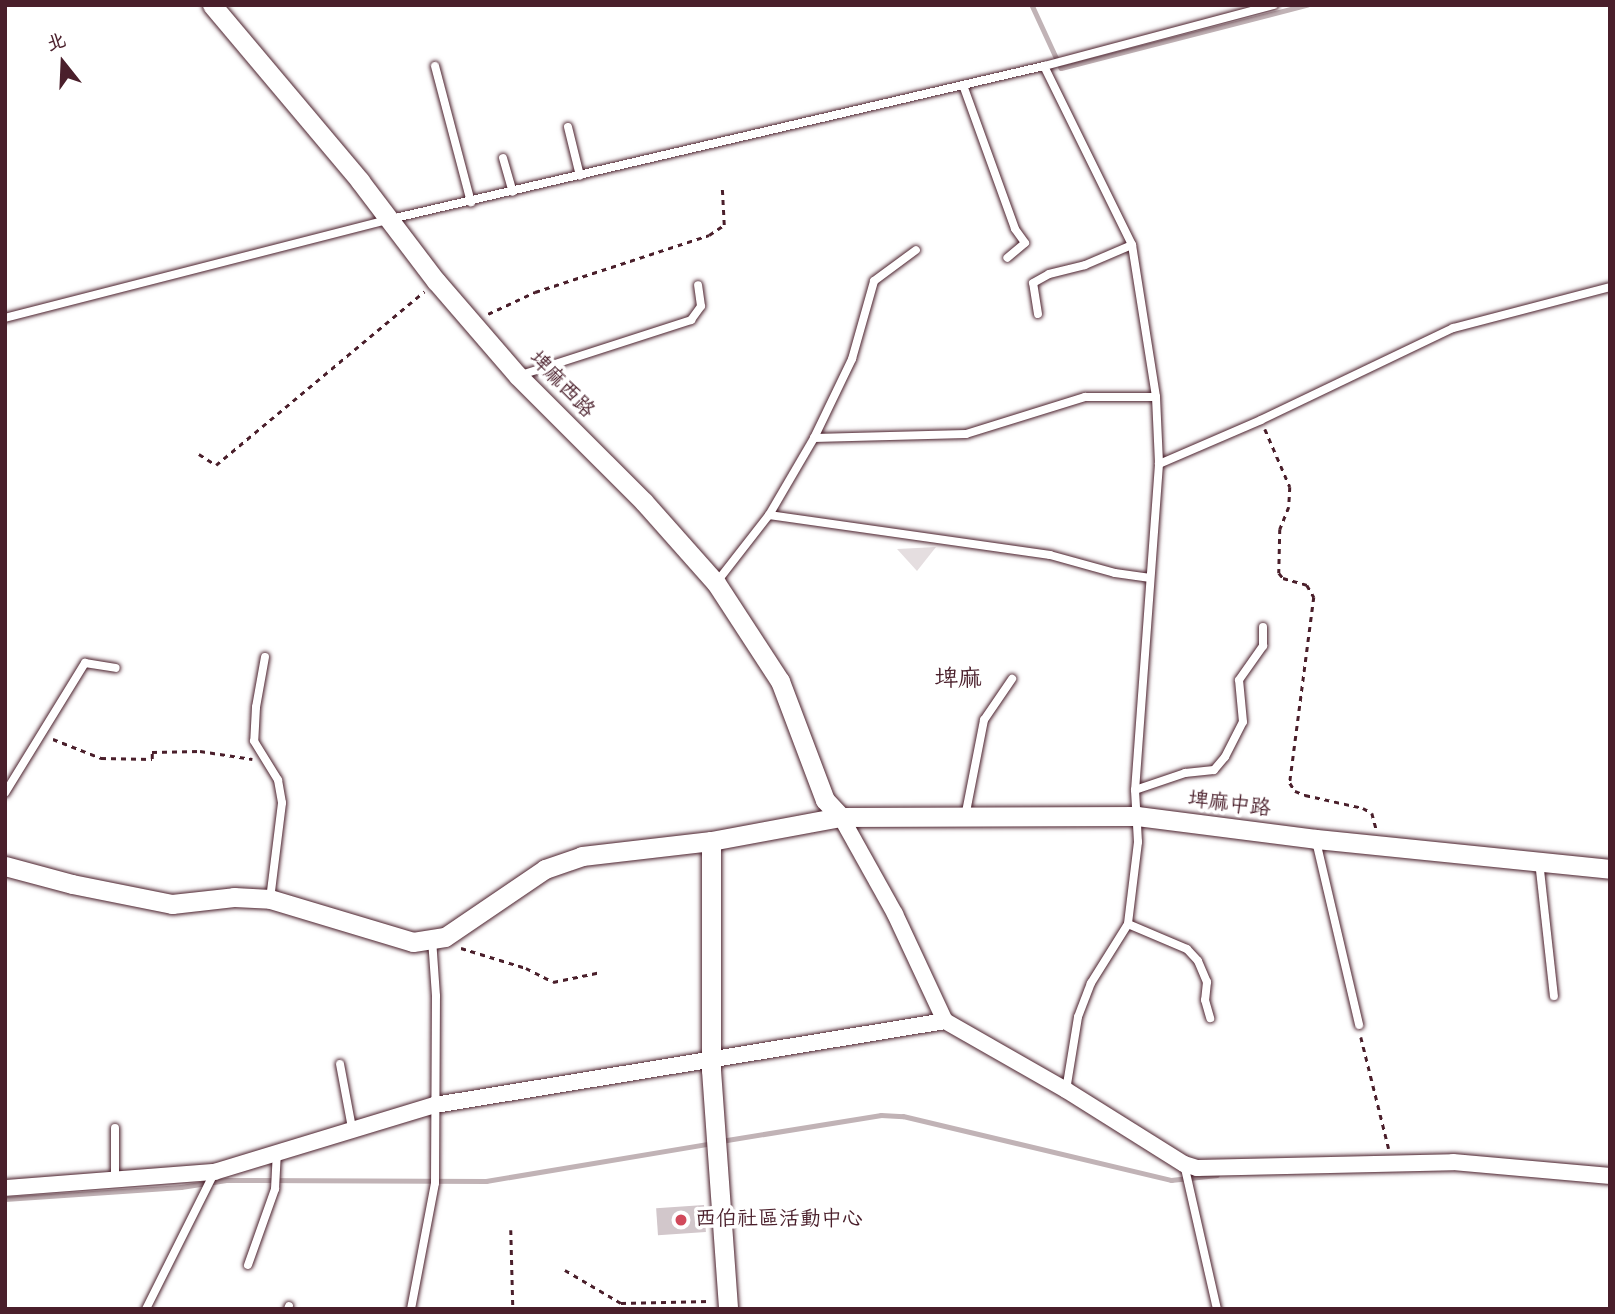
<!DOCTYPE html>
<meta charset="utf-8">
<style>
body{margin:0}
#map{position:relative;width:1615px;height:1314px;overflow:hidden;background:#fff;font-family:Kalam,"LXGW WenKai TC",sans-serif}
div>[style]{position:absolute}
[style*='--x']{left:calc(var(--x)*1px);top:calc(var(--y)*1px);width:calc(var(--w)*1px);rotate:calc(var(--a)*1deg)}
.green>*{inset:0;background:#e5dee0}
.stream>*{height:4.5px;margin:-2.25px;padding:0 2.25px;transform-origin:2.25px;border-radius:2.25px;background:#c1b3b6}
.building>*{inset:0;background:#d2c7cb;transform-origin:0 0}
.path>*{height:2.5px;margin-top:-1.25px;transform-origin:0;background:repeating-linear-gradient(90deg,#4a1f2b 0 5px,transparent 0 10px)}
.roads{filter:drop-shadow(0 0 2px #4a1f2b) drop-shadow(0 0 2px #4a1f2b)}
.service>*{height:8px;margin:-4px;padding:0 4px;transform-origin:4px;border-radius:4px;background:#fff}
.minor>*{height:16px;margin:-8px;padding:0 8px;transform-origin:8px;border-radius:8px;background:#fff}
.tertiary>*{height:19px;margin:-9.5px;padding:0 9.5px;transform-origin:9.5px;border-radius:9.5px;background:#fff}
.dots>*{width:19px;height:19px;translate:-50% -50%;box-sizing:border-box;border:4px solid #fff;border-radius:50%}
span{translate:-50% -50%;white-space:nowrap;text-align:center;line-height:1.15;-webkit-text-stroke:7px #fff;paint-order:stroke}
.street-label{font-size:21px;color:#4a1f2b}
.poi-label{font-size:21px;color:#4a1f2b}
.left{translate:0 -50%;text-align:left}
.quarter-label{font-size:24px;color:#4a1f2b}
.frame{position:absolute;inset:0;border:7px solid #4a1f2b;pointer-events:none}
.north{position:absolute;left:28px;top:28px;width:70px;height:70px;-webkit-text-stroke:5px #fff;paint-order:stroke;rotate:342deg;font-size:19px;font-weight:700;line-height:28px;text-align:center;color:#4a1f2b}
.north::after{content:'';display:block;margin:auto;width:24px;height:32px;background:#4a1f2b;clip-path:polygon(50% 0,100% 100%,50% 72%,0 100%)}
</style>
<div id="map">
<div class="green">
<div style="clip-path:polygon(936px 547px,917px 571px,897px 549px)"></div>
</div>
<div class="stream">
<div style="--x:1032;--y:5;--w:69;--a:65.3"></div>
<div style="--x:1061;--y:68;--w:254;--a:-14.4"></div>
<div style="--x:721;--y:1141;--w:162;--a:-9.2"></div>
<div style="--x:881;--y:1115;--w:22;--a:3"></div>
<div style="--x:903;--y:1116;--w:276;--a:13.4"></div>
<div style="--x:1171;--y:1180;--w:46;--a:-6.2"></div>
<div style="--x:5;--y:1199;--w:176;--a:-3.9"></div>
<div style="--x:181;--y:1187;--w:47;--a:-8.7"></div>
<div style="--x:227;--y:1180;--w:259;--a:0.2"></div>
<div style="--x:486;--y:1181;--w:229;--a:-9.5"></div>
</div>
<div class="building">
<div style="left:704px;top:1205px;width:27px;height:48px;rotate:86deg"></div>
</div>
<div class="path">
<div style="--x:488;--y:314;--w:52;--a:-25.1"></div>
<div style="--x:535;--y:292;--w:183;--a:-18.1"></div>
<div style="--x:709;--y:235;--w:18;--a:-34"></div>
<div style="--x:724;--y:225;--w:37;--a:-93"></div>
<div style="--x:1265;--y:429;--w:63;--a:66.7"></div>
<div style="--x:1290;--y:487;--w:20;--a:93"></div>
<div style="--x:1289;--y:507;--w:24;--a:112"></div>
<div style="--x:1280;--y:529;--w:44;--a:91.3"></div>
<div style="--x:1279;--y:573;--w:6;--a:51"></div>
<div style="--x:1283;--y:578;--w:25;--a:16"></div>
<div style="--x:1307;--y:585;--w:14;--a:60"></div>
<div style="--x:1314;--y:597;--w:188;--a:97.4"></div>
<div style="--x:1290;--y:783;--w:9;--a:58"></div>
<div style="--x:1295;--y:791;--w:11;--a:22"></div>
<div style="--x:1305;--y:795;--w:59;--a:12.6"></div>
<div style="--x:1363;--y:808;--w:10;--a:29"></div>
<div style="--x:1372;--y:813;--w:16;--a:75"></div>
<div style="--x:199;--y:454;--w:20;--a:33"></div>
<div style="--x:216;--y:465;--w:271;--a:-39.8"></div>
<div style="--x:53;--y:739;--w:52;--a:21.6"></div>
<div style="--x:101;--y:758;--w:51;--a:1.1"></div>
<div style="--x:152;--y:759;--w:7;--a:-90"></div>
<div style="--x:152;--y:752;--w:48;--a:-1.2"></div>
<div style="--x:200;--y:751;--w:53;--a:8.7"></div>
<div style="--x:461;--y:948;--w:68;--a:17.1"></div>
<div style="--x:526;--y:968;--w:30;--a:27"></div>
<div style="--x:553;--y:982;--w:49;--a:-11.8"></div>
<div style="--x:1361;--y:1037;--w:115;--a:76"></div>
<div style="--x:511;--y:1230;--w:79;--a:88.5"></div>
<div style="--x:565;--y:1270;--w:65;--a:30.5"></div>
<div style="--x:621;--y:1303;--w:89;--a:-1.3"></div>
</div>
<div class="roads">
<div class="service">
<div style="--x:435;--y:66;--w:141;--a:75.2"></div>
<div style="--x:1044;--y:66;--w:199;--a:63.8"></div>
<div style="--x:1132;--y:245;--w:154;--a:81"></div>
<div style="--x:1156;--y:397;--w:67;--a:87.4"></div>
<div style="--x:1159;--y:464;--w:327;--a:94.2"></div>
<div style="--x:1135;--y:790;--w:52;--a:86.7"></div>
<div style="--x:1138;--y:842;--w:83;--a:97"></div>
<div style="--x:1128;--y:924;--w:70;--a:122.1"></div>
<div style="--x:1091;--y:983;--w:36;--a:111"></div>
<div style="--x:1078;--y:1017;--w:74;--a:99.3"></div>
<div style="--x:963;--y:85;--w:153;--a:70.1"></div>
<div style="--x:1015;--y:229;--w:17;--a:54"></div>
<div style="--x:1025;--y:243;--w:23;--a:140"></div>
<div style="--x:568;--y:127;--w:50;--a:76.2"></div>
<div style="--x:503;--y:158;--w:35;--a:74"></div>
<div style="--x:1038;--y:314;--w:31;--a:-99"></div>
<div style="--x:1033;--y:283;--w:18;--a:-29"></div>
<div style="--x:1049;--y:274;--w:37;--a:-14"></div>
<div style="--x:1085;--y:265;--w:51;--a:-23.1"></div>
<div style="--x:5;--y:318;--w:398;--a:-14.4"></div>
<div style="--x:391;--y:219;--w:671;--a:-13.19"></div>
<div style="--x:1044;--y:66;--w:238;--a:-14.9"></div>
<div style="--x:521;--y:375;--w:179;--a:-17.9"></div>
<div style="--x:691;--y:320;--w:17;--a:-54"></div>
<div style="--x:701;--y:306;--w:21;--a:-98"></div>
<div style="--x:814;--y:438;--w:88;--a:-64.3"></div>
<div style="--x:852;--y:359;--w:81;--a:-74.2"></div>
<div style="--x:874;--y:281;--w:52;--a:-36.4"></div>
<div style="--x:1159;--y:464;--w:111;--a:-23.3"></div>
<div style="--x:1261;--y:420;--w:213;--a:-25.6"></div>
<div style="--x:1453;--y:328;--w:162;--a:-14.6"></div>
<div style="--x:769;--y:515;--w:284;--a:8.1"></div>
<div style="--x:1050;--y:555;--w:67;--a:15.5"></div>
<div style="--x:1115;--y:573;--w:34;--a:8"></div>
<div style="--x:716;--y:583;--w:86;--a:-52.1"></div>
<div style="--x:769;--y:515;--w:89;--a:-59.7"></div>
<div style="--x:814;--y:438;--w:152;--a:-1.5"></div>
<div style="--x:966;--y:434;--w:125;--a:-17.3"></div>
<div style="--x:1085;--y:397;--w:71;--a:0"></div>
<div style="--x:265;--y:657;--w:51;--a:100.2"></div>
<div style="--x:256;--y:707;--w:34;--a:93"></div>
<div style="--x:254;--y:741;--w:46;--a:58.4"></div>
<div style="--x:278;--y:780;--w:23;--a:80"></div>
<div style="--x:282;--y:803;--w:97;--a:97.1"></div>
<div style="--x:1135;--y:790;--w:53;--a:-18.8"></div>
<div style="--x:1185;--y:773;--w:29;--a:-6"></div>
<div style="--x:1214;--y:770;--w:17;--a:-50"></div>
<div style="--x:1225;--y:757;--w:39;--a:-63"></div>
<div style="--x:1243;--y:722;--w:42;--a:-95.4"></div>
<div style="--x:1239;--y:680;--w:42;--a:-54.8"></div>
<div style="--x:1263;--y:646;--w:19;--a:-90"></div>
<div style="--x:5;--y:793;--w:153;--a:-58.4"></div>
<div style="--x:85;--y:663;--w:31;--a:9"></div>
<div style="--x:965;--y:817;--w:99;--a:-78.9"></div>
<div style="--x:984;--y:720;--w:50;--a:-55.7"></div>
<div style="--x:1316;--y:841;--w:189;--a:76.8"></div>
<div style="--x:1539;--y:861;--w:136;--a:83.7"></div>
<div style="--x:1128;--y:924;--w:64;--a:23"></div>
<div style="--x:1187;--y:949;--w:16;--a:47"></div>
<div style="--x:1198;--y:961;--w:23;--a:67"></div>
<div style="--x:1207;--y:982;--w:18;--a:96"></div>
<div style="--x:1205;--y:1000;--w:19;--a:74"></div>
<div style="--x:340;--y:1064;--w:65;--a:79.4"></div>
<div style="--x:115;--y:1128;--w:53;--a:90"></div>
<div style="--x:1184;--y:1164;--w:149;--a:77.2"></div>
<div style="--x:248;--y:1265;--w:81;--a:-70.4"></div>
<div style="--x:275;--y:1189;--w:37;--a:-87"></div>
<div style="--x:146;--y:1309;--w:152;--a:-63.4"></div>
<div style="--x:288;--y:1309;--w:3;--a:-72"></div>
<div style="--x:411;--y:1309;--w:128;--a:-79.2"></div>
<div style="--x:435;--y:1183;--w:187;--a:-89.7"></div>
<div style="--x:436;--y:996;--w:57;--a:-94"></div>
</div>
<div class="minor">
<div style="--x:841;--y:817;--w:111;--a:60.9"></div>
<div style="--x:895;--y:914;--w:118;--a:65"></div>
<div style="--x:945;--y:1021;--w:139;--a:29.7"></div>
<div style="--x:1066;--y:1090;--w:139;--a:32.1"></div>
<div style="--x:1184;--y:1164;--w:14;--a:17"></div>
<div style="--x:1197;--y:1168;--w:256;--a:-1.3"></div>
<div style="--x:1453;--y:1162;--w:158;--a:5.1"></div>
<div style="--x:5;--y:1188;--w:210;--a:-4.4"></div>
<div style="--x:214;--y:1172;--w:231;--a:-16.9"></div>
<div style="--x:435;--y:1105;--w:517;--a:-9.35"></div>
</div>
<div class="tertiary">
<div style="--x:212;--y:5;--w:230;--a:49.9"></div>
<div style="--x:360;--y:181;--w:126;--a:52.8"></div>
<div style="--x:436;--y:281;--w:125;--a:49.2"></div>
<div style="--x:518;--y:376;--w:178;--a:45"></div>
<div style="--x:644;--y:502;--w:108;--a:48.4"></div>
<div style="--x:716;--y:583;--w:117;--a:56.9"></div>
<div style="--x:780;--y:681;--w:127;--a:69.3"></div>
<div style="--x:825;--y:800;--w:23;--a:47"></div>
<div style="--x:711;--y:841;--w:229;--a:90"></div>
<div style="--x:711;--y:1070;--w:240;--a:85.9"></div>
<div style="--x:5;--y:866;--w:69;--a:15"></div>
<div style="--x:72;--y:884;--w:102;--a:11.3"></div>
<div style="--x:172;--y:904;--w:62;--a:-6.4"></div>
<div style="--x:234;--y:897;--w:36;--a:3"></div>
<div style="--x:270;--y:899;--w:149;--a:16.7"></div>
<div style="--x:413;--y:942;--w:32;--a:-9"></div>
<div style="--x:445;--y:937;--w:121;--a:-34.2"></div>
<div style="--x:545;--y:869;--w:39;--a:-19"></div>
<div style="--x:582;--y:856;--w:130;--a:-6.6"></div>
<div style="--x:711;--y:841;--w:132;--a:-10.5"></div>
<div style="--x:841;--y:817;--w:296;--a:-0.2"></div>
<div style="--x:1137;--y:816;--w:180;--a:7.3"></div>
<div style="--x:1316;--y:839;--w:296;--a:5.8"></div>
</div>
</div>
<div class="dots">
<div style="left:681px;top:1220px;background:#d1495b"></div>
</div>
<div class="street-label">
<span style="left:561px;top:385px;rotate:46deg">埤麻西路</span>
<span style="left:1229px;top:805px;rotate:7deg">埤麻中路</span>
</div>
<div class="poi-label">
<span class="left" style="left:695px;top:1220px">西伯社區活動中心</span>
</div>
<div class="quarter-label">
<span style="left:958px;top:680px">埤麻</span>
</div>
<div class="frame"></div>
<div class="north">北</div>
</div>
